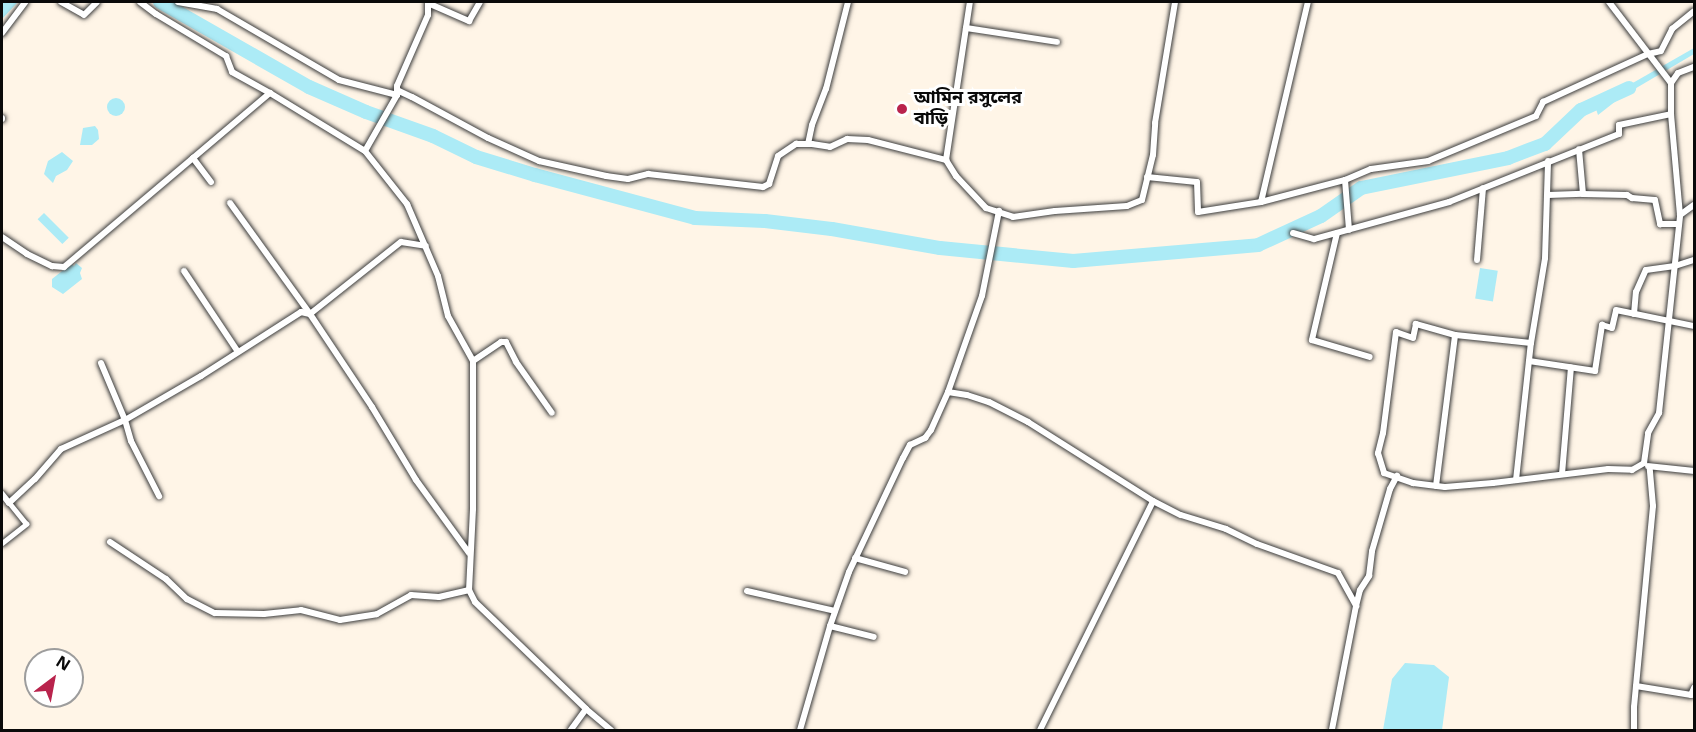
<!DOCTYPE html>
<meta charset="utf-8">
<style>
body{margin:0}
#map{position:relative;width:1696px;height:732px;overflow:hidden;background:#fff5e7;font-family:Georgia,"Noto Sans Bengali",serif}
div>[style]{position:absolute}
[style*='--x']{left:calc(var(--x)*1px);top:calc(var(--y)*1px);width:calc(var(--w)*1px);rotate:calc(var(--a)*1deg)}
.water>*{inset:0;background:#acebf6;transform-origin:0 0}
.round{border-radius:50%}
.river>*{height:14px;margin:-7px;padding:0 7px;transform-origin:7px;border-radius:7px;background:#acebf6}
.roads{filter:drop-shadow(0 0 2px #3d3d3d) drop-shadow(0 0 2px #3d3d3d)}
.pedestrian>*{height:4.5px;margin:-2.25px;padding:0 2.25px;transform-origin:2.25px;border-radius:2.25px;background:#fff}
.minor>*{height:6px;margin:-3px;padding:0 3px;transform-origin:3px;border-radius:3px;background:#fff}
.dots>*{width:16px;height:16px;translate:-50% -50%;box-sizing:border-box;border:3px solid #fff;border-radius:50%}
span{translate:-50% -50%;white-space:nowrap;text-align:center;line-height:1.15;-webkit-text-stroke:6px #fff;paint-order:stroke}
.poi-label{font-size:18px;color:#0a0a0a;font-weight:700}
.left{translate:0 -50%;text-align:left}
.frame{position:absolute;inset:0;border:3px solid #0a0a0a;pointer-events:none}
.north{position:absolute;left:24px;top:648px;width:60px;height:60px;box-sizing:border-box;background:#fff;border:2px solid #9d9d9d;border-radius:50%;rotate:32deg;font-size:16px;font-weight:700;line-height:24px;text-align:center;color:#0a0a0a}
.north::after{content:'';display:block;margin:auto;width:21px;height:27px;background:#b9234c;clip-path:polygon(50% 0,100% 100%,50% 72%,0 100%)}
</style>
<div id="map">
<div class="water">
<div style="clip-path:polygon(3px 2px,17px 3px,2px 19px,2px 4px)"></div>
<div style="clip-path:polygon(1694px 48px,1694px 54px,1621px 97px,1598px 115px,1596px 109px,1604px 106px,1617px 92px)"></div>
<div class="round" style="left:107px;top:98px;width:18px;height:18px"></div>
<div style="clip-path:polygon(95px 126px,98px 130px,99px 139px,92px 145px,80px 145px,83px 128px)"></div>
<div style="clip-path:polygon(62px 152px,73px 161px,67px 170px,56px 176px,53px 183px,44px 174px,48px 161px)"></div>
<div style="left:44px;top:213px;width:35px;height:9px;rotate:45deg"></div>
<div style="clip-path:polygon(76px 263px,82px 268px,80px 273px,82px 279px,63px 294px,52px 287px,52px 279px,71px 264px,74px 266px)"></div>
<div style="left:1480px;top:268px;width:18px;height:31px;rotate:9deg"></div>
<div style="clip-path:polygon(1405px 663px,1434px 665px,1449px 677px,1442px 730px,1383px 730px,1392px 679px)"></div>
</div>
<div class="river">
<div style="--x:160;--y:2;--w:172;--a:29.7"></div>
<div style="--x:309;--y:87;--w:62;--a:23.7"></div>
<div style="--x:366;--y:112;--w:71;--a:19.7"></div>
<div style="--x:433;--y:136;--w:48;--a:26"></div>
<div style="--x:476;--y:157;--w:62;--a:17"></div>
<div style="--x:535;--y:175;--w:166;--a:15"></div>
<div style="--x:695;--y:218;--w:70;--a:2.5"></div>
<div style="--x:765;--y:221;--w:67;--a:6.8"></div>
<div style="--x:832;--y:229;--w:110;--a:10"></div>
<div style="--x:940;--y:248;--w:134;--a:5.6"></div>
<div style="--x:1073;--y:261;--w:186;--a:-4.9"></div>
<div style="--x:1258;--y:245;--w:69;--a:-24.7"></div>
<div style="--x:1321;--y:216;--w:49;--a:-35"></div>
<div style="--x:1361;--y:188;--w:150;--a:-11.5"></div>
<div style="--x:1508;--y:158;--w:40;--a:-21"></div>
<div style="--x:1545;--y:144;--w:50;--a:-43.4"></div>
<div style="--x:1581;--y:110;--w:53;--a:-24.6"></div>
</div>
<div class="roads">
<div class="pedestrian">
<div style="--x:2;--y:543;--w:31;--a:-38"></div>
<div style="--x:26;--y:524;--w:27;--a:-129"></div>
</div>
<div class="minor">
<div style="--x:61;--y:2;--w:26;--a:29"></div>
<div style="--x:84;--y:15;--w:18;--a:-45"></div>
<div style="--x:140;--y:2;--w:20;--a:37"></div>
<div style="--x:156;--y:14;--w:82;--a:31"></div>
<div style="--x:226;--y:56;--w:17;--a:69"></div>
<div style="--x:232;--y:72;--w:43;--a:28.9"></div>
<div style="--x:178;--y:2;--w:40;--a:10"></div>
<div style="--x:217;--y:9;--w:141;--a:30.2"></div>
<div style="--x:339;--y:80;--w:60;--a:14.5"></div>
<div style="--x:397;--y:95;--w:4;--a:-63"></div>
<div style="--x:399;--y:91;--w:14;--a:25"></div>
<div style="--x:412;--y:97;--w:86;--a:28.3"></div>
<div style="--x:488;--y:138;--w:56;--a:24.3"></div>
<div style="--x:539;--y:161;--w:69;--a:12.6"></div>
<div style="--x:606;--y:176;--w:22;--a:8"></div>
<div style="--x:628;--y:179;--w:21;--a:-14"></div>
<div style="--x:648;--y:174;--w:116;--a:6.4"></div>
<div style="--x:763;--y:187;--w:7;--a:-27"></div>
<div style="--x:769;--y:184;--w:29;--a:-72"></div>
<div style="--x:778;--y:156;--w:22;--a:-34"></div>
<div style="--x:796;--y:144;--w:16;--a:0"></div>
<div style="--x:812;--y:144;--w:18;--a:9"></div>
<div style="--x:830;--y:147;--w:19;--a:-25"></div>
<div style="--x:847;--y:139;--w:21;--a:3"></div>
<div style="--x:868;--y:140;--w:81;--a:14.4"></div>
<div style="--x:946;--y:160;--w:19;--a:58"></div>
<div style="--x:956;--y:176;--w:44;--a:46.8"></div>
<div style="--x:986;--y:208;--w:28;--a:18"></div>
<div style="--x:1013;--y:217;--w:42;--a:-8.1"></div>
<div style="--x:1055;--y:211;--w:72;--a:-4"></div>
<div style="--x:1127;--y:206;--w:16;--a:-22"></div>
<div style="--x:1142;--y:200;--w:46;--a:-76.3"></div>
<div style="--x:1153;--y:155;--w:32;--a:-86"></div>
<div style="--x:1155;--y:123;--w:123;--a:-80.6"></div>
<div style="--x:428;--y:2;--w:13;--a:90"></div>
<div style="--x:428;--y:15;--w:77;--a:113.6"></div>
<div style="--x:397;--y:86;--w:9;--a:90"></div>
<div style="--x:397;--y:95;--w:64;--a:119.7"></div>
<div style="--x:365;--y:151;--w:68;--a:51.6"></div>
<div style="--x:407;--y:204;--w:78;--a:66.7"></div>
<div style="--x:438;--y:276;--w:41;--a:76"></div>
<div style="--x:448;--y:316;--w:51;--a:60.9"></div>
<div style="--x:473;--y:361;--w:148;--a:90"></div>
<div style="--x:473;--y:509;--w:81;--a:92.8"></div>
<div style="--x:469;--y:590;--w:13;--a:63"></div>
<div style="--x:475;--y:602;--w:154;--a:43.9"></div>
<div style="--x:586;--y:709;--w:26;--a:126"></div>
<div style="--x:1609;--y:2;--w:102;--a:52.6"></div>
<div style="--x:430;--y:4;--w:43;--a:23.6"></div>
<div style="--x:469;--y:21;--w:22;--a:-60"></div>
<div style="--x:966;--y:28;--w:92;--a:8.7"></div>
<div style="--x:2;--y:33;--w:39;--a:-53"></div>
<div style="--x:2;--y:119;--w:1;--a:-90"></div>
<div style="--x:808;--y:144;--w:19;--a:-78"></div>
<div style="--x:812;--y:125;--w:39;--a:-69"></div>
<div style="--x:826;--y:89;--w:90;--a:-75.8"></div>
<div style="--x:946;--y:160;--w:160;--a:-81.4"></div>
<div style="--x:1147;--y:177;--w:50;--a:5.7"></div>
<div style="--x:1197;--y:182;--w:30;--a:88"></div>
<div style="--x:1198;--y:212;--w:64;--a:-9"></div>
<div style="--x:1261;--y:202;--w:87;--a:-14.7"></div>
<div style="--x:1345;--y:180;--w:28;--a:-23"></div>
<div style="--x:1371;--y:169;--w:58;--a:-8"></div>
<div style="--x:1428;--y:161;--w:117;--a:-22.6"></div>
<div style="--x:1536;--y:116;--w:16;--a:-63"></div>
<div style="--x:1543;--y:102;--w:115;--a:-24.6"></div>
<div style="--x:1648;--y:54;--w:13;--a:-13"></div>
<div style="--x:1661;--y:51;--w:25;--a:-63"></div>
<div style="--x:1672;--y:29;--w:28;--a:-39"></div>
<div style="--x:1345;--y:180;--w:50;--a:85.4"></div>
<div style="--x:211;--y:182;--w:30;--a:-127"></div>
<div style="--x:193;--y:158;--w:101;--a:-40.2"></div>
<div style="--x:270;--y:93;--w:111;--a:31.4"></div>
<div style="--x:1583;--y:194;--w:44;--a:1.3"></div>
<div style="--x:1627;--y:195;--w:6;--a:31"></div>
<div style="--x:1632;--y:198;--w:23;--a:5"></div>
<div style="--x:1655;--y:200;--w:25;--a:78"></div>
<div style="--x:1660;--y:224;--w:18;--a:0"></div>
<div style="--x:1548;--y:195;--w:35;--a:-2"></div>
<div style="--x:1583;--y:194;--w:45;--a:-95.1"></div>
<div style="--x:1261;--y:202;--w:205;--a:-76.8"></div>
<div style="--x:230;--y:203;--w:137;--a:54.2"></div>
<div style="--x:310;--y:314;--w:112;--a:56.3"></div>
<div style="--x:372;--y:407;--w:85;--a:58.9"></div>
<div style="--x:416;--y:480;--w:90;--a:54"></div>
<div style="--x:1680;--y:215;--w:17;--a:-36"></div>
<div style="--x:1293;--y:233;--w:22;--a:16"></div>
<div style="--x:1314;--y:239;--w:140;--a:-15.3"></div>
<div style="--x:1449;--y:202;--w:183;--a:-21.8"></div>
<div style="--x:1619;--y:134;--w:9;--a:-90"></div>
<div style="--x:1619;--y:125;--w:53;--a:-11.9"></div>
<div style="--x:1337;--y:233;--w:110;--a:103.2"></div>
<div style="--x:1312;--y:340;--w:60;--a:16.3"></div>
<div style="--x:2;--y:237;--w:30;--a:34"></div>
<div style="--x:27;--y:254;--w:28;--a:26"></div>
<div style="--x:52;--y:266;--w:12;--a:5"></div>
<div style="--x:64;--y:267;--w:169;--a:-40.2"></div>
<div style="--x:1477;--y:260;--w:72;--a:-85.2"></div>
<div style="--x:184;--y:271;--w:97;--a:56.3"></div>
<div style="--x:1634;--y:314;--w:22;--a:-85"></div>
<div style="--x:1636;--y:292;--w:24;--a:-66"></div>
<div style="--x:1646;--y:270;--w:29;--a:-8"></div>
<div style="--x:1675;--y:266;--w:20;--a:-18"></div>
<div style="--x:1531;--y:343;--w:86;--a:-80.6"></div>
<div style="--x:1545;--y:258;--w:97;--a:-88.2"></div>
<div style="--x:473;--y:361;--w:34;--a:-34"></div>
<div style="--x:501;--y:342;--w:5;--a:0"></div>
<div style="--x:506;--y:342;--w:22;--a:63"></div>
<div style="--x:516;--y:362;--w:62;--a:54.8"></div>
<div style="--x:1529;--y:361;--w:67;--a:8.6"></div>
<div style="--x:1595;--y:371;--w:47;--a:-81.3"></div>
<div style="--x:1602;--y:325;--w:10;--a:17"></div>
<div style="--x:1612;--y:328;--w:18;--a:-77"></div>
<div style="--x:1616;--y:310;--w:80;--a:11.6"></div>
<div style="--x:101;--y:363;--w:62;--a:67.2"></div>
<div style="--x:125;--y:420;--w:22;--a:74"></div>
<div style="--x:131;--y:441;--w:62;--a:63"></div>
<div style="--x:948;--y:392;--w:19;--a:9"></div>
<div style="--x:967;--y:395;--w:23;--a:18"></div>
<div style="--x:989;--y:402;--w:44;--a:27.1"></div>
<div style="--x:1028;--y:422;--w:148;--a:32.3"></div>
<div style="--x:1648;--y:466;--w:46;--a:6.2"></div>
<div style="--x:1562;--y:474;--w:107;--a:-85.2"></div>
<div style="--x:1516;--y:480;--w:138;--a:-83.8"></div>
<div style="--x:1531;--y:343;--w:76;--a:-174"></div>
<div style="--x:1455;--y:335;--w:41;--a:-164.2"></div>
<div style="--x:1416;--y:324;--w:14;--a:102"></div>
<div style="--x:1413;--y:338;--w:18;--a:-161"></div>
<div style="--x:1396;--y:332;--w:102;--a:97.3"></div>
<div style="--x:1383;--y:433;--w:21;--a:104"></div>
<div style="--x:1378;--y:453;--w:21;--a:73"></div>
<div style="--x:1384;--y:473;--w:31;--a:19"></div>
<div style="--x:1413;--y:483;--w:32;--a:7"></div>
<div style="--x:1445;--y:487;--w:48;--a:-4.8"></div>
<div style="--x:1493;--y:483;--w:116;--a:-6.9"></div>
<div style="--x:1608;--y:469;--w:24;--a:2"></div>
<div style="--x:1632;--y:470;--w:14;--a:-30"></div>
<div style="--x:1644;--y:463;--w:30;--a:-82"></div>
<div style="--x:1648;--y:433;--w:23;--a:-61"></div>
<div style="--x:1659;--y:413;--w:199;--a:-83.9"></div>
<div style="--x:1680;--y:215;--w:101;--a:-95.1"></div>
<div style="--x:1671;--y:114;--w:31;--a:-90"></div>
<div style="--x:1671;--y:83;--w:12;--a:-55"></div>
<div style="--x:1678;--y:73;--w:17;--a:-21"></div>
<div style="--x:1436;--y:486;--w:152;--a:-82.8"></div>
<div style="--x:2;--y:494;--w:11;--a:52"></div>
<div style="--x:9;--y:503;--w:35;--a:-43"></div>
<div style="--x:35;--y:479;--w:40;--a:-49"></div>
<div style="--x:61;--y:449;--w:70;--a:-24.4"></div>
<div style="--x:125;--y:420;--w:88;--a:-30.1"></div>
<div style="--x:201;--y:376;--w:119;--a:-32.6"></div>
<div style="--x:301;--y:312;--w:9;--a:13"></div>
<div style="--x:310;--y:314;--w:116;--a:-38.4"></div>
<div style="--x:401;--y:242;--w:25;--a:9"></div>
<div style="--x:110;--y:542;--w:67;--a:33.5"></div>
<div style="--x:166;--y:579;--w:29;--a:44"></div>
<div style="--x:187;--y:599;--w:31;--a:27"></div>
<div style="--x:215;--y:613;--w:49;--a:1.2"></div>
<div style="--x:264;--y:614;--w:37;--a:-6"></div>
<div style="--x:301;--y:610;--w:40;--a:14.4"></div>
<div style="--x:340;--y:620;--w:37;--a:-9"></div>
<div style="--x:377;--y:614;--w:39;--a:-29"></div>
<div style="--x:411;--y:595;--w:28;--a:4"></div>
<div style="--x:439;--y:597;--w:31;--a:-13"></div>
<div style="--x:855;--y:558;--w:52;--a:15.6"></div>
<div style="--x:747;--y:591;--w:90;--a:12.8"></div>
<div style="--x:1356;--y:606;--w:16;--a:-76"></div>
<div style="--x:1360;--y:590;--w:17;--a:-57"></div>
<div style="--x:1369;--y:576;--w:25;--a:-83"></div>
<div style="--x:1372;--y:551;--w:65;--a:-73.8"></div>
<div style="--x:1390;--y:489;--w:15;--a:-62"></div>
<div style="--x:830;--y:626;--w:45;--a:14"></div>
<div style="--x:1636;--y:686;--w:56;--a:9.3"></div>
<div style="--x:1691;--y:695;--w:8;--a:-67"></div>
<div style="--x:586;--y:709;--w:33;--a:40"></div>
<div style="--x:800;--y:730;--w:108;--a:-73.9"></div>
<div style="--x:830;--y:626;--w:57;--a:-70.6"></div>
<div style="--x:849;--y:572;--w:126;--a:-64.7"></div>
<div style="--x:903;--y:458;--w:15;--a:-62"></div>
<div style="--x:910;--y:445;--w:17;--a:-25"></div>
<div style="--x:925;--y:438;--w:10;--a:-53"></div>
<div style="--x:931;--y:430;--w:42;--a:-65.9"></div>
<div style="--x:948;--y:392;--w:102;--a:-70.5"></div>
<div style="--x:982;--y:296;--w:87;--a:-78.7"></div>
<div style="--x:1040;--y:730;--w:255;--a:-63.7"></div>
<div style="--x:1153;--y:501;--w:31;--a:27"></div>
<div style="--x:1181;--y:515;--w:47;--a:17.3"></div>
<div style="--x:1226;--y:529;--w:34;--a:26"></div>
<div style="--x:1257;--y:544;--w:86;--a:19.7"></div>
<div style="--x:1338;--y:573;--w:38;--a:61"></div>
<div style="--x:1356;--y:606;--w:126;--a:101"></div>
<div style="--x:1634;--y:730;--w:23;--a:-90"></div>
<div style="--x:1634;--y:707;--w:202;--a:-84.6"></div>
<div style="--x:1653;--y:506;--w:38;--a:-95"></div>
</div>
</div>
<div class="dots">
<div style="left:902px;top:109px;background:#b9234c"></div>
</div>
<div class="poi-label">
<span class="left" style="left:914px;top:109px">আমিন রসুলের<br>বাড়ি</span>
</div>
<div class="frame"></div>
<div class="north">N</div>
</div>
